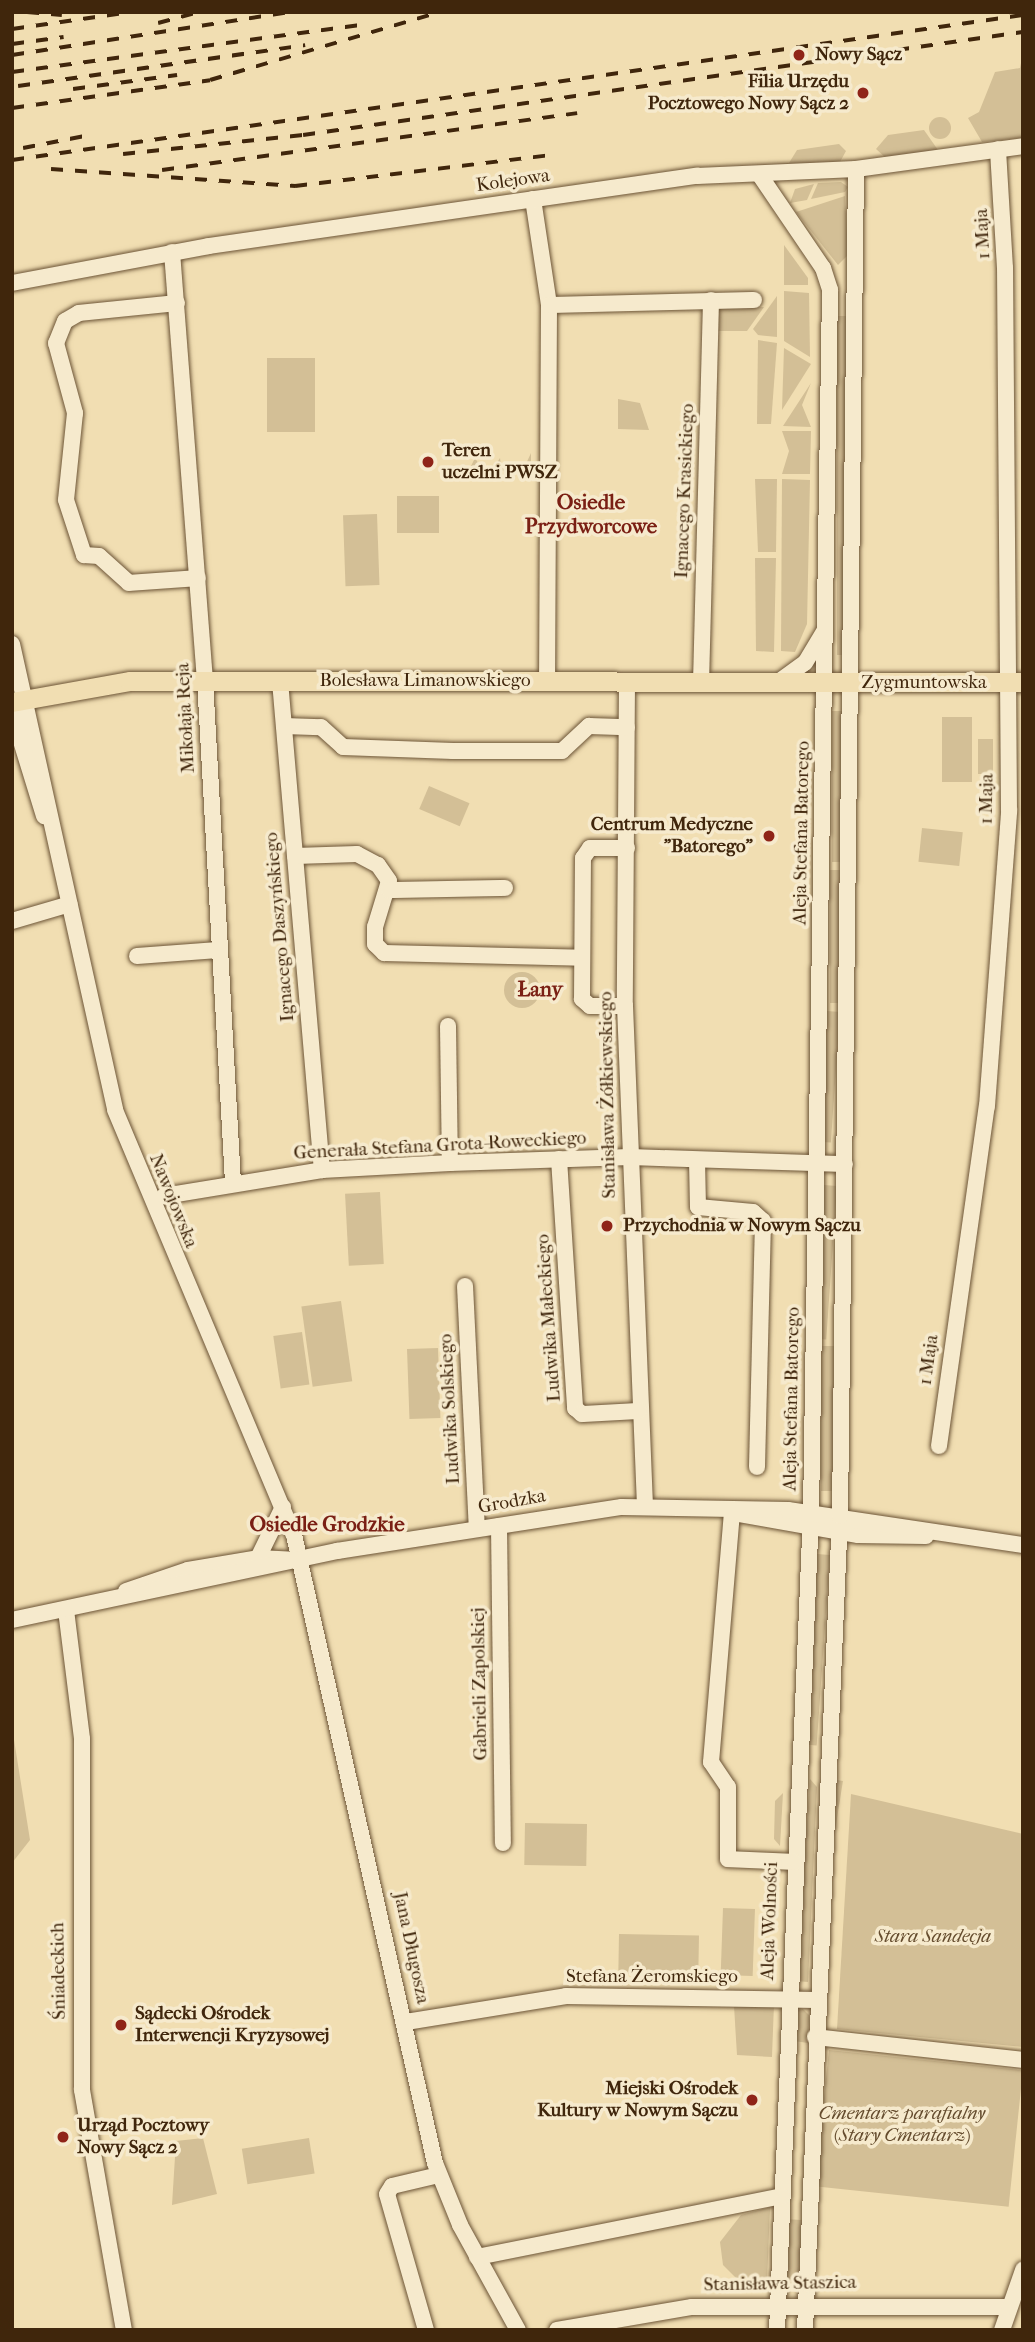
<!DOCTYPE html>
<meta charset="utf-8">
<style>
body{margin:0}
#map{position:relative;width:1035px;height:2342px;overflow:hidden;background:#f1deb2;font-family:"IM FELL French Canon",serif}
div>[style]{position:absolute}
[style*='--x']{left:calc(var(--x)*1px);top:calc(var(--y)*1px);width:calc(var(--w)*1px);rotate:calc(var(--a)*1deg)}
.green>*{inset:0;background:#d3bf96;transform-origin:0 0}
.round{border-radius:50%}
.roads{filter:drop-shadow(0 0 2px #6c5436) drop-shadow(0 0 2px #6c5436)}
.minor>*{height:16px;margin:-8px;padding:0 8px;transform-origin:8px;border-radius:8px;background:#f6eacd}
.major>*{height:19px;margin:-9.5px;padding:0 9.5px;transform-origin:9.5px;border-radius:9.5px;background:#f1deb2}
.rail>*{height:3.5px;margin-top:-1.75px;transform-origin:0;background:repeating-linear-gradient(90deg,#40260c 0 12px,transparent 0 24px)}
.dots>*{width:19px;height:19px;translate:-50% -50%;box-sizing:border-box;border:4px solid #f6eacd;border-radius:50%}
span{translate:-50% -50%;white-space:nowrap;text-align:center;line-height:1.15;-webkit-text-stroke:7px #f6eacd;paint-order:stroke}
.poi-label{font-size:19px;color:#40260c;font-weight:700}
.left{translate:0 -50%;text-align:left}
.right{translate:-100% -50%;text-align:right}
.street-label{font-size:19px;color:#40260c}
.park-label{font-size:19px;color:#654c2e;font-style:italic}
.neighbourhood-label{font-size:21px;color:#7a1f14;font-weight:700}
.frame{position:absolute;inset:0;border:14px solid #40260c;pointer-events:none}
</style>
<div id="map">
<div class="green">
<div style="clip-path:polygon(1023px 53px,1023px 138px,982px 142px,968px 118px,979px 112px,995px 72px,1020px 68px)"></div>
<div class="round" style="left:929px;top:117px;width:22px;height:22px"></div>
<div style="clip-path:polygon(924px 130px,938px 150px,886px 158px,876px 149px,888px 135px)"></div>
<div style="clip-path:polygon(839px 144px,846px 151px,840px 162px,737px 166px,789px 163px,797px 150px)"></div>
<div style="clip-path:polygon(841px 182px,848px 187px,845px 192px,811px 199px,818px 183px)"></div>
<div style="clip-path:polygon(814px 184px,807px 200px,790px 203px,795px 189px)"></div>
<div style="clip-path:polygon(845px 196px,848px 255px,838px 265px,796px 212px)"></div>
<div style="clip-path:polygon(784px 245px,808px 278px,808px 285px,784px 285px)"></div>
<div style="clip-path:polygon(784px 291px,809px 293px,810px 357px,784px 341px)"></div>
<div style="clip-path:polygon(777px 296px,777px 337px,758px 335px,753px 329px)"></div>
<div style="clip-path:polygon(718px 306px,764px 307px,747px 331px,718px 331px)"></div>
<div style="left:837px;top:316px;width:12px;height:339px"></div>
<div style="clip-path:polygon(758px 340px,777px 343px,771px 424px,757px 424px)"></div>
<div style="clip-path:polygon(784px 348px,811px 364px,782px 410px)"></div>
<div style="left:267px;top:358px;width:48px;height:74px"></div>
<div style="clip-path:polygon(811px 383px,802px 405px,811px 427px,783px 426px)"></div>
<div style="clip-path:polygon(618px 399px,640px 403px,649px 430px,618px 429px)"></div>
<div style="clip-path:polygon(782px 431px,811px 431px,810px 474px,782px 474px,789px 451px)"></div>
<div style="clip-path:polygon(531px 453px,531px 471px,469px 470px,475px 458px,480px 466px,495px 466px,500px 458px,501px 466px,525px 466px)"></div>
<div style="clip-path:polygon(755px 479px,777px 479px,776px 552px,758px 552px)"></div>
<div style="clip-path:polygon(782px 479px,810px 480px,807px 624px,795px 652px,781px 651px)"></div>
<div style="left:397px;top:496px;width:42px;height:37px"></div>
<div style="left:377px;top:514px;width:71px;height:34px;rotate:88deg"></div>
<div style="clip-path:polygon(755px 558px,776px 558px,774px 652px,756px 651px)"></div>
<div style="left:832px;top:711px;width:13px;height:151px"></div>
<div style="left:942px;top:717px;width:30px;height:65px"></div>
<div style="left:978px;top:739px;width:15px;height:35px"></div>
<div style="left:429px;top:786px;width:44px;height:25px;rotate:23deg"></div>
<div style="left:922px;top:828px;width:41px;height:34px;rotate:6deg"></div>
<div style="left:830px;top:870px;width:13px;height:133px"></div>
<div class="round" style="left:504px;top:972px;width:36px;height:36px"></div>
<div style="left:827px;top:1011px;width:13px;height:131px;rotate:4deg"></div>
<div style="left:824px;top:1185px;width:13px;height:154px;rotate:4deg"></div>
<div style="left:380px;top:1192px;width:72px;height:35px;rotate:87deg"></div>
<div style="left:341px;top:1301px;width:81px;height:40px;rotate:82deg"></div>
<div style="left:302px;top:1332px;width:53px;height:29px;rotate:82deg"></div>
<div style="left:821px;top:1346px;width:14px;height:145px"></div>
<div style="left:438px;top:1348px;width:70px;height:31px;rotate:88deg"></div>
<div style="left:817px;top:1554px;width:13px;height:191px;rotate:4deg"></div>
<div style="clip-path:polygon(12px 1727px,30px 1840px,12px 1863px)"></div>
<div style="clip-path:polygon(810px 1779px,817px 1787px,808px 1982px,796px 1981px)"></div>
<div style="left:837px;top:1780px;width:6px;height:136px;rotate:9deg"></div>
<div style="clip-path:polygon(783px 1793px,780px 1846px,774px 1839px,775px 1801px)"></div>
<div style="clip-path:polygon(851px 1794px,1023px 1834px,1023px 2047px,837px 2029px)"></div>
<div style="left:525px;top:1823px;width:62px;height:42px;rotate:1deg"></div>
<div style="left:723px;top:1908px;width:32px;height:67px;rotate:2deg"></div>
<div style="left:619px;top:1934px;width:80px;height:40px;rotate:1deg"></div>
<div style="clip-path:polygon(774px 2004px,772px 2057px,737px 2055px,734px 2006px)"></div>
<div style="clip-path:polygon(803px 2009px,809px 2015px,808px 2043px,794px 2041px,798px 2010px)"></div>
<div style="left:829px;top:2050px;width:195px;height:137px;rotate:6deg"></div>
<div style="clip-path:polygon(203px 2138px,217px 2194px,172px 2205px,176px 2141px)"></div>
<div style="left:309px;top:2138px;width:36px;height:68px;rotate:81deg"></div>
<div style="clip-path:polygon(770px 2207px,767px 2282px,741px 2283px,723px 2265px,720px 2242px,741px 2215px)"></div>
<div style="left:802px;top:2220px;width:61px;height:14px;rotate:93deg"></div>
</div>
<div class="roads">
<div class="minor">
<div style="--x:759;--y:174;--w:114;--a:55.8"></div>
<div style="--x:823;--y:268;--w:23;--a:72"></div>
<div style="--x:830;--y:290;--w:1223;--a:90.89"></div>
<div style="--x:811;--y:1513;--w:818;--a:92.38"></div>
<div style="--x:533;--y:199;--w:107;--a:81.4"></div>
<div style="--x:549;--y:305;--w:376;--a:90.3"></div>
<div style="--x:172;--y:252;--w:429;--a:85.6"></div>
<div style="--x:205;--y:680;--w:504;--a:86.81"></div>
<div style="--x:12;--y:283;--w:200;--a:-10.6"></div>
<div style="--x:209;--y:246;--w:493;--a:-8.2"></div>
<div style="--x:697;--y:176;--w:159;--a:-2.5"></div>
<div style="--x:856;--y:169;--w:169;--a:-7.8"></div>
<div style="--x:177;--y:303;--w:99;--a:174.2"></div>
<div style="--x:79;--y:313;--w:16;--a:150"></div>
<div style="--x:65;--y:321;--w:24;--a:112"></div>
<div style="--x:56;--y:343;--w:73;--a:74.8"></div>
<div style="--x:75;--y:413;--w:87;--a:95.9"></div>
<div style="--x:66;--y:500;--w:58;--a:71.9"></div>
<div style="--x:84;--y:555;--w:15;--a:4"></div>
<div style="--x:99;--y:556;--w:40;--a:42"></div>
<div style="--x:129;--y:583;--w:69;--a:-4.1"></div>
<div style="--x:549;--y:305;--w:205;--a:-1.4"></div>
<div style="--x:12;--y:644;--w:477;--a:77.5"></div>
<div style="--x:115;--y:1110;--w:461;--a:67.2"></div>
<div style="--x:294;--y:1535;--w:644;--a:77.35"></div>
<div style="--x:435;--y:2163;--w:67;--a:68"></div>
<div style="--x:460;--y:2225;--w:120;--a:61.1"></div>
<div style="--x:280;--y:681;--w:491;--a:85.1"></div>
<div style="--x:627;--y:682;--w:324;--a:90.4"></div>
<div style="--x:625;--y:1006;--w:501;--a:87.71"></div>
<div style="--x:701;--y:683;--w:383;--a:-88.5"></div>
<div style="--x:777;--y:683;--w:34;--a:-36"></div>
<div style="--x:805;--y:663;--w:37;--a:-59"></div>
<div style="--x:12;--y:712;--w:109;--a:72.9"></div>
<div style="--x:284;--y:726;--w:37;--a:2"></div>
<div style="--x:321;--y:727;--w:30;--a:42"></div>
<div style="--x:343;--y:747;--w:110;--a:2.1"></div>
<div style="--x:453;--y:751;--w:109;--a:0"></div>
<div style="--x:562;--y:751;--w:37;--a:-43"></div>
<div style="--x:589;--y:726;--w:38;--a:2"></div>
<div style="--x:295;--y:856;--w:62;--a:-1.8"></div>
<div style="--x:357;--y:854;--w:24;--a:28"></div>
<div style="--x:378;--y:865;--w:19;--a:55"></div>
<div style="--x:389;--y:881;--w:48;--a:106.9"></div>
<div style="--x:375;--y:927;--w:17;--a:90"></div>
<div style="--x:375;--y:944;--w:13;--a:45"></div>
<div style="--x:384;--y:953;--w:198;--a:1.4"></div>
<div style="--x:389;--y:890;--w:116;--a:-1"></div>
<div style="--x:12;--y:921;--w:60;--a:-16.3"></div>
<div style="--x:137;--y:956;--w:81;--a:-4.2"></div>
<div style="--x:625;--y:1006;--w:35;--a:180"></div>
<div style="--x:590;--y:1006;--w:11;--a:-139"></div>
<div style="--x:582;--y:999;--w:141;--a:-89.6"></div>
<div style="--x:583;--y:858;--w:12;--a:-55"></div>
<div style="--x:590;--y:848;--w:37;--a:0"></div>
<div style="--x:448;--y:1026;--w:137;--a:89.2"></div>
<div style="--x:559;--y:1159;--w:250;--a:86.3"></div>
<div style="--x:575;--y:1408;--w:9;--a:41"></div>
<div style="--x:582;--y:1414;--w:57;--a:-3"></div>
<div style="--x:697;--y:1160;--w:47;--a:88.8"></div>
<div style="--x:698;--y:1207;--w:55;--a:5.2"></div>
<div style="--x:753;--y:1212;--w:13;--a:42"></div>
<div style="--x:763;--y:1221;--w:246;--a:91.4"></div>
<div style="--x:164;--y:1196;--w:160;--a:-9.3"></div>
<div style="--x:322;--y:1170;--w:128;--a:-3.1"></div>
<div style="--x:450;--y:1163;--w:180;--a:-1.9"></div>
<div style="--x:630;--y:1157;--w:215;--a:1.9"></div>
<div style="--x:465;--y:1286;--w:243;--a:87.2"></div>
<div style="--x:939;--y:1446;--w:343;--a:-82"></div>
<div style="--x:987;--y:1106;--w:296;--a:-85.7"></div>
<div style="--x:1009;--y:811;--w:543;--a:-90.42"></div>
<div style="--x:1005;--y:268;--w:119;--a:-93.4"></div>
<div style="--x:732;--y:1512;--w:251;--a:94.8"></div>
<div style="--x:711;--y:1762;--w:30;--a:56"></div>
<div style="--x:728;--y:1787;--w:72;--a:90"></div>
<div style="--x:728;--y:1859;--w:66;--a:2.6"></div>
<div style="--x:734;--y:1513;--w:126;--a:10.1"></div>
<div style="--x:858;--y:1535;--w:68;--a:0.8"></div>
<div style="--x:499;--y:1526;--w:317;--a:89.3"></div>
<div style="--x:258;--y:1558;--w:57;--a:-63.9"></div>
<div style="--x:126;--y:1591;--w:65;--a:-18.7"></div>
<div style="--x:188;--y:1570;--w:71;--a:-9.7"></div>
<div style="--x:258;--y:1558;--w:40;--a:2.9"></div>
<div style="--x:66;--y:1610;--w:130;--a:82.9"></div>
<div style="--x:82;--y:1739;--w:351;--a:90"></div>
<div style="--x:82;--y:2090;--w:244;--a:80.1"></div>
<div style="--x:12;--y:1620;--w:332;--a:-12"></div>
<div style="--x:337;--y:1551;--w:288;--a:-8.8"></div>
<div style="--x:622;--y:1507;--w:166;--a:1"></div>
<div style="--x:788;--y:1510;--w:238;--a:8.5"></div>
<div style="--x:406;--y:2022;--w:162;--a:-9.2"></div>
<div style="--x:566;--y:1996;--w:251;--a:0.9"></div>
<div style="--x:815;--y:2037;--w:209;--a:6.3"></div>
<div style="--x:477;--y:2257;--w:311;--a:-11.3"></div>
<div style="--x:426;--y:2330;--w:141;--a:-106"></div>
<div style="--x:387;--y:2194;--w:9;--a:-58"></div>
<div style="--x:392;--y:2186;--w:48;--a:-13.2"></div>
<div style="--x:557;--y:2330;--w:137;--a:-9.7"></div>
<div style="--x:692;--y:2307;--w:314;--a:0"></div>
<div style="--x:805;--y:2330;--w:815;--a:-87.54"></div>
<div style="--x:840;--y:1516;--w:1347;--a:-89.32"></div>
<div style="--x:1002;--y:2330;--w:64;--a:-70.7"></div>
</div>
<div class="major">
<div style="--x:12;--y:702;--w:120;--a:-10.1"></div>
<div style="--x:130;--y:681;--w:893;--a:0.06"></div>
</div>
</div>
<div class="rail">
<div style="--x:27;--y:12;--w:35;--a:5"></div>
<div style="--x:158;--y:23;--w:42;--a:-15"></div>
<div style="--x:12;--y:29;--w:113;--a:-8.1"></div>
<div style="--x:12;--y:44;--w:52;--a:-7.7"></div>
<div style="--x:12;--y:55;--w:281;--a:-8.8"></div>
<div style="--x:12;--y:72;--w:357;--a:-7.7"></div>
<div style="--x:18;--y:86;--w:290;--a:-8.1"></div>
<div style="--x:73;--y:89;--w:105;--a:-7.7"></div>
<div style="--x:12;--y:108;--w:200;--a:-8"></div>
<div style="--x:210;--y:80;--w:240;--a:-16.5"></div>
<div style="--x:23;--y:148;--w:68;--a:-11"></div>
<div style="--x:123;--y:154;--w:181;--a:-6"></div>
<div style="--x:303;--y:135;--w:727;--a:-8.14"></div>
<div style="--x:12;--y:160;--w:1021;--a:-8.16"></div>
<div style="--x:51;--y:169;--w:245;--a:4"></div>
<div style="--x:295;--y:186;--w:259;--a:-6.9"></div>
<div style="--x:162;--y:170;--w:419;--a:-7.8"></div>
</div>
<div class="dots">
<div style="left:799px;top:55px;background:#8f2418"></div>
<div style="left:863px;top:93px;background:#8f2418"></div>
<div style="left:428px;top:462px;background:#8f2418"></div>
<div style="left:769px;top:836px;background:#8f2418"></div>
<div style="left:607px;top:1226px;background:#8f2418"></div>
<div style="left:121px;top:2025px;background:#8f2418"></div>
<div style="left:752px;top:2100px;background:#8f2418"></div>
<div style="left:63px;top:2137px;background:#8f2418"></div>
</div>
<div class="poi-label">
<span class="left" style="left:815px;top:55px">Nowy Sącz</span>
<span class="right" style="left:849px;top:93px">Filia Urzędu<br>Pocztowego Nowy Sącz 2</span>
<span class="left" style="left:442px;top:462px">Teren<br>uczelni PWSZ</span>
<span class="right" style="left:753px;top:836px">Centrum Medyczne<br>"Batorego"</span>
<span class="left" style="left:623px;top:1226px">Przychodnia w Nowym Sączu</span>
<span class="left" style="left:135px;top:2025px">Sądecki Ośrodek<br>Interwencji Kryzysowej</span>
<span class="right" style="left:738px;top:2100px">Miejski Ośrodek<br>Kultury w Nowym Sączu</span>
<span class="left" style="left:77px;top:2137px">Urząd Pocztowy<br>Nowy Sącz 2</span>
</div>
<div class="street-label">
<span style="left:513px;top:181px;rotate:-8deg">Kolejowa</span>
<span style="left:983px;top:234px;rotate:-93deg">1 Maja</span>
<span style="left:685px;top:491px;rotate:-88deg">Ignacego Krasickiego</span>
<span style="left:425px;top:681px">Bolesława Limanowskiego</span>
<span style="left:924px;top:683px">Zygmuntowska</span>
<span style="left:186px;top:718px;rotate:-93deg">Mikołaja Reja</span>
<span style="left:987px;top:799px;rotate:-89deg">1 Maja</span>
<span style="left:802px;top:833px;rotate:-89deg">Aleja Stefana Batorego</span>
<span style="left:280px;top:927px;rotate:-95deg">Ignacego Daszyńskiego</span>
<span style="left:608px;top:1095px;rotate:-91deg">Stanisława Żółkiewskiego</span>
<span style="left:440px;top:1146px;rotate:-3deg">Generała Stefana Grota-Roweckiego</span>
<span style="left:173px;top:1201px;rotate:68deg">Nawojowska</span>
<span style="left:549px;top:1318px;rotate:-94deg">Ludwika Małeckiego</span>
<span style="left:929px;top:1360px;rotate:-82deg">1 Maja</span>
<span style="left:792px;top:1399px;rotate:-89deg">Aleja Stefana Batorego</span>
<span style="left:450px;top:1409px;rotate:-93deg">Ludwika Solskiego</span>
<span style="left:512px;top:1502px;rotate:-10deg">Grodzka</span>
<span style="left:480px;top:1684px;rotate:-91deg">Gabrieli Zapolskiej</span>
<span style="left:770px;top:1921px;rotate:-88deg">Aleja Wolności</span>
<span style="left:411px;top:1948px;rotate:78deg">Jana Długosza</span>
<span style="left:59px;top:1971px;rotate:-91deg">Śniadeckich</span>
<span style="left:652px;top:1977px">Stefana Żeromskiego</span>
<span style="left:780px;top:2284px;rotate:-1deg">Stanisława Staszica</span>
</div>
<div class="park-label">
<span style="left:933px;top:1937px">Stara Sandecja</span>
<span style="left:902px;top:2125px">Cmentarz parafialny<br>(Stary Cmentarz)</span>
</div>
<div class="neighbourhood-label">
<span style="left:591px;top:514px">Osiedle<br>Przydworcowe</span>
<span style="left:540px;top:989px">Łany</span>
<span style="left:327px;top:1524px">Osiedle Grodzkie</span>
</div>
<div class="frame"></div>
</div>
